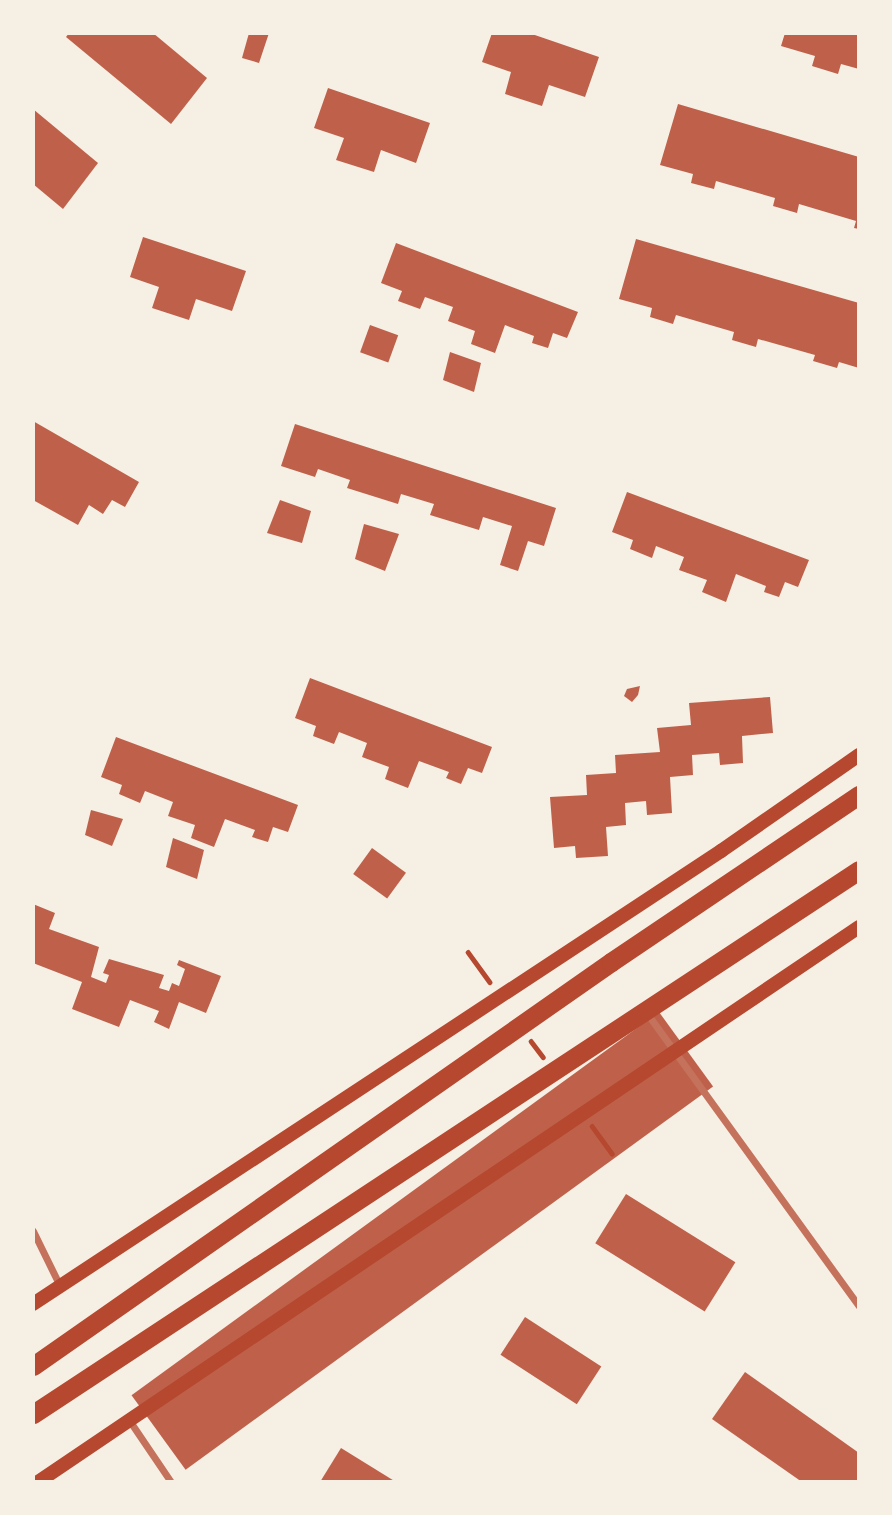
<!DOCTYPE html>
<style>
body{margin:0}
#map{position:relative;width:892px;height:1515px;overflow:hidden;background:#f6efe4;font-family:"Alegreya Sans",sans-serif}
div>[style]{position:absolute}
[style*='--x']{left:calc(var(--x)*1px);top:calc(var(--y)*1px);width:calc(var(--w)*1px);rotate:calc(var(--a)*1deg)}
.building>*{inset:0;background:#bf614a;transform-origin:0 0}
.path>*{height:4.5px;margin:-2.25px;padding:0 2.25px;transform-origin:2.25px;border-radius:2.25px;background:#b5482f}
.minor>*{height:7px;margin:-3.5px;padding:0 3.5px;transform-origin:3.5px;border-radius:3.5px;background:#c5725c}
.secondary>*{height:14px;margin:-7px;padding:0 7px;transform-origin:7px;border-radius:7px;background:#b5482f}
.trunk>*{height:19px;margin:-9.5px;padding:0 9.5px;transform-origin:9.5px;border-radius:9.5px;background:#b5482f}
span{translate:-50% -50%;white-space:nowrap;text-align:center;line-height:1.15;-webkit-text-stroke:5px #f6efe4;paint-order:stroke}
.frame{position:absolute;inset:0;border:35px solid #f6efe4;pointer-events:none}
</style>
<div id="map">
<div class="building">
<div style="clip-path:polygon(69px 33px,153px 33px,207px 78px,171px 124px,66px 37px)"></div>
<div style="clip-path:polygon(249px 33px,269px 33px,259px 63px,242px 58px)"></div>
<div style="clip-path:polygon(492px 33px,529px 33px,599px 57px,585px 97px,549px 85px,542px 106px,505px 94px,511px 72px,482px 62px)"></div>
<div style="clip-path:polygon(785px 33px,859px 33px,859px 69px,841px 64px,838px 74px,812px 66px,815px 56px,781px 46px)"></div>
<div style="clip-path:polygon(328px 88px,430px 123px,416px 163px,381px 150px,374px 172px,336px 160px,344px 138px,314px 128px)"></div>
<div style="clip-path:polygon(678px 104px,859px 157px,859px 229px,854px 228px,856px 221px,799px 204px,797px 213px,773px 206px,775px 198px,716px 181px,714px 189px,691px 183px,693px 174px,660px 165px)"></div>
<div style="clip-path:polygon(33px 109px,98px 163px,63px 209px,33px 184px)"></div>
<div style="clip-path:polygon(143px 237px,246px 271px,232px 311px,196px 299px,189px 320px,152px 308px,159px 287px,130px 277px)"></div>
<div style="clip-path:polygon(636px 239px,859px 303px,859px 368px,839px 362px,837px 368px,813px 361px,815px 355px,758px 339px,756px 347px,732px 340px,734px 332px,676px 315px,673px 324px,650px 317px,652px 308px,619px 299px)"></div>
<div style="clip-path:polygon(396px 243px,578px 312px,567px 338px,553px 333px,548px 348px,532px 343px,534px 336px,505px 325px,495px 353px,471px 344px,475px 331px,448px 321px,453px 307px,425px 297px,420px 309px,398px 301px,402px 291px,381px 283px)"></div>
<div style="left:370px;top:325px;width:30px;height:29px;rotate:20deg"></div>
<div style="clip-path:polygon(450px 352px,481px 363px,474px 392px,443px 380px)"></div>
<div style="clip-path:polygon(33px 421px,139px 482px,125px 507px,112px 500px,103px 514px,89px 505px,78px 525px,33px 500px)"></div>
<div style="clip-path:polygon(295px 424px,556px 508px,544px 546px,528px 541px,518px 571px,500px 565px,512px 526px,483px 517px,479px 530px,430px 515px,434px 504px,401px 494px,398px 504px,347px 488px,350px 480px,318px 469px,315px 477px,281px 466px)"></div>
<div style="clip-path:polygon(627px 492px,809px 560px,798px 587px,785px 582px,779px 597px,764px 592px,766px 586px,736px 574px,726px 602px,702px 592px,707px 580px,679px 570px,684px 557px,656px 546px,652px 558px,630px 549px,633px 540px,612px 532px)"></div>
<div style="clip-path:polygon(280px 500px,311px 511px,302px 543px,267px 533px)"></div>
<div style="clip-path:polygon(364px 524px,399px 534px,385px 571px,355px 559px)"></div>
<div style="clip-path:polygon(310px 678px,492px 747px,482px 773px,468px 768px,461px 784px,446px 778px,449px 772px,419px 761px,408px 788px,385px 779px,389px 767px,362px 757px,367px 743px,339px 732px,334px 744px,313px 736px,316px 726px,295px 718px)"></div>
<div style="clip-path:polygon(640px 686px,638px 695px,632px 702px,624px 696px,627px 689px)"></div>
<div style="clip-path:polygon(770px 697px,773px 733px,742px 736px,743px 763px,720px 765px,719px 753px,692px 755px,693px 775px,670px 777px,672px 813px,647px 815px,646px 801px,625px 803px,626px 825px,606px 827px,608px 856px,576px 858px,575px 846px,554px 848px,550px 797px,587px 795px,586px 775px,616px 773px,615px 755px,660px 752px,657px 728px,691px 725px,689px 703px)"></div>
<div style="clip-path:polygon(116px 737px,298px 805px,288px 832px,273px 827px,268px 842px,252px 837px,255px 830px,225px 819px,214px 847px,191px 838px,195px 825px,168px 816px,173px 802px,145px 791px,140px 803px,119px 794px,122px 785px,101px 777px)"></div>
<div style="clip-path:polygon(91px 810px,123px 819px,112px 846px,85px 835px)"></div>
<div style="clip-path:polygon(173px 838px,204px 850px,197px 879px,166px 867px)"></div>
<div style="left:372px;top:848px;width:42px;height:32px;rotate:36deg"></div>
<div style="clip-path:polygon(33px 904px,55px 913px,49px 929px,99px 947px,91px 977px,106px 983px,109px 975px,103px 973px,109px 959px,164px 975px,159px 988px,169px 991px,172px 983px,179px 986px,185px 969px,177px 965px,179px 960px,221px 976px,206px 1013px,179px 1002px,169px 1029px,154px 1022px,159px 1011px,130px 1000px,119px 1027px,72px 1009px,82px 982px,33px 963px)"></div>
<div style="left:659px;top:1012px;width:92px;height:652px;rotate:54deg"></div>
<div style="left:626px;top:1194px;width:129px;height:58px;rotate:32deg"></div>
<div style="left:525px;top:1317px;width:91px;height:45px;rotate:33deg"></div>
<div style="clip-path:polygon(745px 1372px,859px 1453px,859px 1482px,802px 1482px,712px 1419px)"></div>
<div style="clip-path:polygon(341px 1448px,396px 1482px,320px 1482px)"></div>
</div>
<div class="path">
<div style="--x:468;--y:952;--w:37;--a:54"></div>
<div style="--x:531;--y:1041;--w:20;--a:53"></div>
<div style="--x:592;--y:1126;--w:34;--a:54"></div>
</div>
<div class="minor">
<div style="--x:646;--y:1012;--w:363;--a:54.1"></div>
<div style="--x:33;--y:1231;--w:61;--a:63.9"></div>
<div style="--x:129;--y:1420;--w:75;--a:55.9"></div>
</div>
<div class="secondary">
<div style="--x:33;--y:1304;--w:824;--a:-33.36"></div>
<div style="--x:721;--y:851;--w:168;--a:-34.8"></div>
<div style="--x:38;--y:1482;--w:991;--a:-34.06"></div>
</div>
<div class="trunk">
<div style="--x:33;--y:1366;--w:705;--a:-34.95"></div>
<div style="--x:611;--y:962;--w:299;--a:-34"></div>
<div style="--x:33;--y:1414;--w:989;--a:-33.37"></div>
</div>
<div class="frame"></div>
</div>
